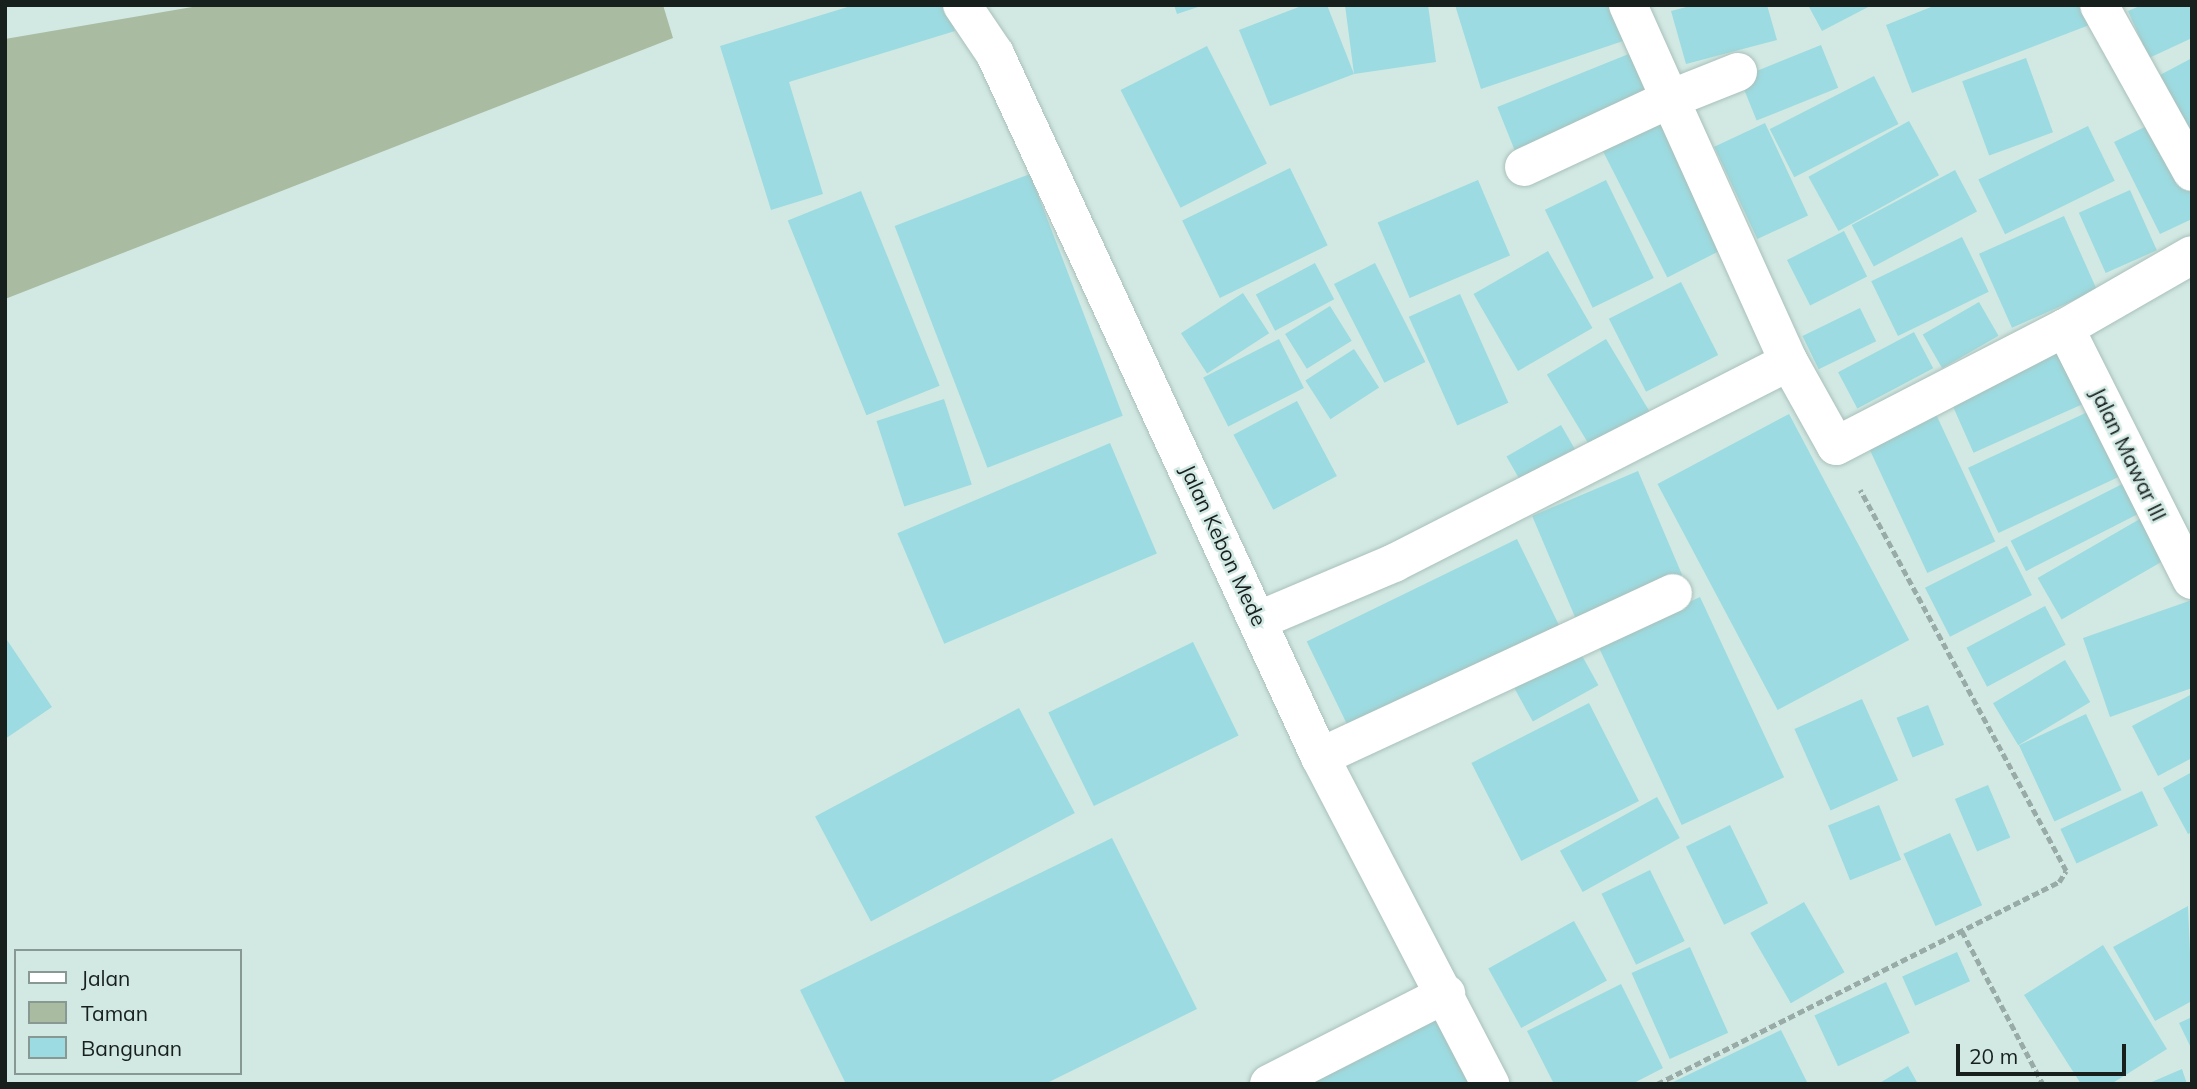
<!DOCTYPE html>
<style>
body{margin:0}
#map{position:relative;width:2197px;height:1089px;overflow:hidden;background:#d2e9e3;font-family:Mulish,sans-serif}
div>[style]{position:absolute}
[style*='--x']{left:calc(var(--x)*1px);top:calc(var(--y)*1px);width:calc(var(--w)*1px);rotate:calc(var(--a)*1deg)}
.green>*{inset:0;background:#a9bba0}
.building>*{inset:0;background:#9cdbe1;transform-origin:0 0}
.path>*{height:4.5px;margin-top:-2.25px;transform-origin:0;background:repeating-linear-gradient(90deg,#99aba6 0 7px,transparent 0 10.5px)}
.roads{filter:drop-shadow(0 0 2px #aac0bb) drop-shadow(0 0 2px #aac0bb)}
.minor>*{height:38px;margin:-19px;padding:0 19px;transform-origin:19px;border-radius:19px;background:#fff}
span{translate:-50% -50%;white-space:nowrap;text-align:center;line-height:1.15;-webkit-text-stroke:5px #d2e9e3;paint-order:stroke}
.street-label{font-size:21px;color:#18201e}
.frame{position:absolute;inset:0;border:7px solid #18201e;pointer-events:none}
.legend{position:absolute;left:14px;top:949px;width:228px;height:126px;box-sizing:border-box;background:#d2e9e3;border:2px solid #889994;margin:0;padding:9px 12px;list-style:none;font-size:21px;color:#18201e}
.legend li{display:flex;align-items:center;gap:14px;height:35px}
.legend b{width:35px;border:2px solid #889994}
.scale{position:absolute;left:1956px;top:1044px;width:170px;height:32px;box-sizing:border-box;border:4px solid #18201e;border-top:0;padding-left:9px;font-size:21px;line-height:24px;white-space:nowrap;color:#18201e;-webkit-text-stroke:5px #d2e9e3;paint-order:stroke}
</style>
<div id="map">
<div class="green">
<div style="clip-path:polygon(204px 5px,663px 5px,673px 38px,5px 299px,5px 39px)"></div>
</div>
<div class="building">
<div style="clip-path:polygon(854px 5px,947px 5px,955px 31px,789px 82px,823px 194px,771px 210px,720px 46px)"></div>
<div style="clip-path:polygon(1174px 5px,1201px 5px,1201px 6px,1177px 14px)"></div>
<div style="clip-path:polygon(1304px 5px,1327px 5px,1354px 74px,1270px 106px,1239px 30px)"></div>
<div style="clip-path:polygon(1345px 5px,1428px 5px,1436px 62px,1354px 74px)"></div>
<div style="clip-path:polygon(1455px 5px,1614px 5px,1626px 40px,1481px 89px)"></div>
<div style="clip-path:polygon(1694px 5px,1767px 5px,1777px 40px,1686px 64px,1671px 11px)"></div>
<div style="clip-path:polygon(1808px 5px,1872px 5px,1822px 31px)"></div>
<div style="clip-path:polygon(1936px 5px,2085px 5px,2092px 24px,1912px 93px,1886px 25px)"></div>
<div style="clip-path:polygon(2142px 5px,2192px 5px,2192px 38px,2149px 58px,2128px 11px)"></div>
<div style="left:1821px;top:45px;width:46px;height:88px;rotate:68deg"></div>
<div style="left:1207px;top:46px;width:132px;height:97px;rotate:63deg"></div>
<div style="left:1641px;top:49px;width:54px;height:155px;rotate:68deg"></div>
<div style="left:2026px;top:58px;width:79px;height:68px;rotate:70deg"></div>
<div style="clip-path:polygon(2192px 58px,2192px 133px,2160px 75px)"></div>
<div style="left:1874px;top:76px;width:54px;height:117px;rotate:63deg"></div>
<div style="left:1667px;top:116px;width:144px;height:73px;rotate:63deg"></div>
<div style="clip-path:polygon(2159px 120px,2192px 184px,2192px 219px,2160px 234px,2114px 142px)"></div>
<div style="left:1909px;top:121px;width:62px;height:115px;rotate:61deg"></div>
<div style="left:1765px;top:123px;width:102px;height:56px;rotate:65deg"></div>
<div style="left:2088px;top:126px;width:61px;height:122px;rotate:64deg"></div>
<div style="left:1290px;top:168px;width:86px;height:120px;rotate:64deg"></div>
<div style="left:1955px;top:170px;width:47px;height:117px;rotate:62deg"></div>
<div style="left:1030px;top:174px;width:259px;height:145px;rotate:69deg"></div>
<div style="left:1478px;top:180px;width:82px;height:109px;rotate:67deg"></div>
<div style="left:1606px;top:180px;width:109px;height:68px;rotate:64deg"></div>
<div style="left:2130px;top:190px;width:66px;height:56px;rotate:66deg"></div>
<div style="left:861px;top:191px;width:210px;height:79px;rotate:68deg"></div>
<div style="left:2064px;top:216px;width:81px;height:93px;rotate:66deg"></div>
<div style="left:1844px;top:231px;width:51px;height:64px;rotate:63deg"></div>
<div style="left:1962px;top:237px;width:61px;height:101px;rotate:64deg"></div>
<div style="left:1548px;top:251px;width:89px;height:86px;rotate:60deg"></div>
<div style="left:1315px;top:263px;width:41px;height:67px;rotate:62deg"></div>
<div style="left:1375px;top:263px;width:111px;height:46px;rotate:63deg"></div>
<div style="left:1681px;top:282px;width:82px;height:81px;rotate:63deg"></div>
<div style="left:1243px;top:293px;width:48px;height:74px;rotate:57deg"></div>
<div style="left:1460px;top:294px;width:119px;height:56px;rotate:66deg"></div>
<div style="left:1979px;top:302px;width:39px;height:65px;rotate:60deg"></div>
<div style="left:1330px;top:306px;width:41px;height:53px;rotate:58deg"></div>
<div style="left:1860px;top:308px;width:37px;height:64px;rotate:64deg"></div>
<div style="left:1914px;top:332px;width:41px;height:86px;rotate:62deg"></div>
<div style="left:1279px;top:339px;width:55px;height:85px;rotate:63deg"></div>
<div style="left:1606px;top:339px;width:89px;height:69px;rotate:59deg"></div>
<div style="left:2060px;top:342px;width:66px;height:124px;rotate:66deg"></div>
<div style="left:1354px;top:349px;width:46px;height:58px;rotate:57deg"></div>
<div style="left:944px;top:399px;width:90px;height:71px;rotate:72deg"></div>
<div style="left:1297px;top:401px;width:85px;height:72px;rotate:62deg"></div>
<div style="left:2094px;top:409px;width:72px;height:139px;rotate:65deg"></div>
<div style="left:1934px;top:410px;width:145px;height:75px;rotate:65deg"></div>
<div style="left:1789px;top:414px;width:256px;height:149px;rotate:62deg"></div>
<div style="left:1561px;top:425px;width:38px;height:63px;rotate:60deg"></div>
<div style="left:1110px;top:443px;width:120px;height:231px;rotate:67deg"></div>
<div style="left:1638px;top:471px;width:113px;height:115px;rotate:67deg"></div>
<div style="left:2130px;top:480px;width:34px;height:134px;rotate:63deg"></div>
<div style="left:2145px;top:516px;width:48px;height:124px;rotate:60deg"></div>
<div style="left:1517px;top:539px;width:99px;height:234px;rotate:64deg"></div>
<div style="left:2007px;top:546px;width:55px;height:92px;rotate:63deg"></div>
<div style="left:1700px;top:597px;width:199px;height:113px;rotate:65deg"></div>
<div style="clip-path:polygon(2192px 600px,2192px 688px,2110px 717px,2083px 638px)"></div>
<div style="left:2045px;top:606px;width:44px;height:89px;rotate:62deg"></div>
<div style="clip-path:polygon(5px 637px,52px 707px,5px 739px)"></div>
<div style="left:1193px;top:642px;width:104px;height:161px;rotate:64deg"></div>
<div style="left:1580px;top:652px;width:38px;height:75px;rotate:61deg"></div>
<div style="left:2065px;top:660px;width:49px;height:84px;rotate:59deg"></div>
<div style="clip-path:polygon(2192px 694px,2192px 758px,2158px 776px,2132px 726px)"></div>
<div style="left:1862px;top:699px;width:89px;height:74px;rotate:66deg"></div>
<div style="left:1589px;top:703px;width:110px;height:132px;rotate:63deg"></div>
<div style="left:1928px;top:705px;width:43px;height:34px;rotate:68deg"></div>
<div style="left:1019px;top:708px;width:119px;height:231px;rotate:62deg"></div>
<div style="left:2086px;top:714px;width:84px;height:74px;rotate:65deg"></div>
<div style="clip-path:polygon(2192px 772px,2192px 832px,2188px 834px,2163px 788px)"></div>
<div style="left:1988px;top:785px;width:57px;height:36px;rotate:67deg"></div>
<div style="left:2142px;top:791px;width:38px;height:90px;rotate:65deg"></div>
<div style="left:1657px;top:797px;width:47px;height:111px;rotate:61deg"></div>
<div style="left:1879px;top:805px;width:59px;height:55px;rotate:68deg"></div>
<div style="left:1730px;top:825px;width:87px;height:49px;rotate:64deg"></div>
<div style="left:1950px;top:833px;width:79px;height:51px;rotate:66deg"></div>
<div style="clip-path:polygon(1112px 838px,1197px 1009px,1045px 1084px,846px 1084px,800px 990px)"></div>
<div style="left:1650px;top:870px;width:79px;height:54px;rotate:64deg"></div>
<div style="left:1804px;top:902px;width:81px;height:62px;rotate:60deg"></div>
<div style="clip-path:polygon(2188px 906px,2192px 1001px,2155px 1021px,2113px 947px)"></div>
<div style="left:1574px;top:921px;width:68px;height:98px;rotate:61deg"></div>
<div style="clip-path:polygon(2103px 945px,2167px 1049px,2111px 1084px,2081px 1084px,2024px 995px)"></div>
<div style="left:1690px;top:947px;width:94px;height:64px;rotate:66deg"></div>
<div style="left:1957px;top:952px;width:32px;height:60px;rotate:66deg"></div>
<div style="left:1886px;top:982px;width:56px;height:79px;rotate:65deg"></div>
<div style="clip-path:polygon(1621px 984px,1663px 1068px,1632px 1084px,1554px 1084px,1527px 1031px)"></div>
<div style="clip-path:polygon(1436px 1010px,1469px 1084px,1301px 1084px)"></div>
<div style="clip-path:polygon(2192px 1017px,2192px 1050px,2179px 1023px)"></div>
<div style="clip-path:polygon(1781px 1030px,1808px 1084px,1669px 1084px)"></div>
<div style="clip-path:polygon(1908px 1066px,1918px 1084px,1878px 1084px)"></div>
<div style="clip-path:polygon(2182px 1069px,2187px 1084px,2147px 1084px)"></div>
</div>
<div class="path">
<div style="--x:1962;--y:931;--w:173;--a:62.1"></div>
<div style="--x:1657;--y:1084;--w:450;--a:-26.7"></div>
<div style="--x:2059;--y:882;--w:13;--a:-58"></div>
<div style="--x:2066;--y:871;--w:433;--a:-118.4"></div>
</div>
<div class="roads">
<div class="minor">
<div style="--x:962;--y:5;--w:59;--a:56"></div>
<div style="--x:995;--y:54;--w:774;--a:65.19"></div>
<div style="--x:1320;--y:757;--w:369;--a:62.5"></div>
<div style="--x:2099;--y:5;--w:191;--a:60.9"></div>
<div style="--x:1738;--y:72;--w:73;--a:158.3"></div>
<div style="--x:1670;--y:99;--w:289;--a:65.7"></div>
<div style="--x:1789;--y:362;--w:96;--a:60.8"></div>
<div style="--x:1836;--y:446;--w:258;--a:-27.3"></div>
<div style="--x:2065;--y:328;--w:146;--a:-29.9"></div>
<div style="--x:1524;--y:167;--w:161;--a:-25"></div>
<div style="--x:1670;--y:99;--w:103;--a:-114.1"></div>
<div style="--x:2065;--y:328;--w:282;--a:63.3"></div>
<div style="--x:1259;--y:620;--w:147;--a:-22.9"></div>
<div style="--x:1394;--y:563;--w:443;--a:-27"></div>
<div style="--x:1320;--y:757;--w:389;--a:-24.9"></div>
<div style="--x:1269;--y:1084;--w:199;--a:-27"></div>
</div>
</div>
<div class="street-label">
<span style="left:2129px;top:454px;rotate:64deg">Jalan Mawar III</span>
<span style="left:1224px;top:545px;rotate:65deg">Jalan Kebon Mede</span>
</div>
<div class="frame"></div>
<ul class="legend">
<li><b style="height:9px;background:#fff"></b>Jalan</li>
<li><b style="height:19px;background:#a9bba0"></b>Taman</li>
<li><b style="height:19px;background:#9cdbe1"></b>Bangunan</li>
</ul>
<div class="scale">20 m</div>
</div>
